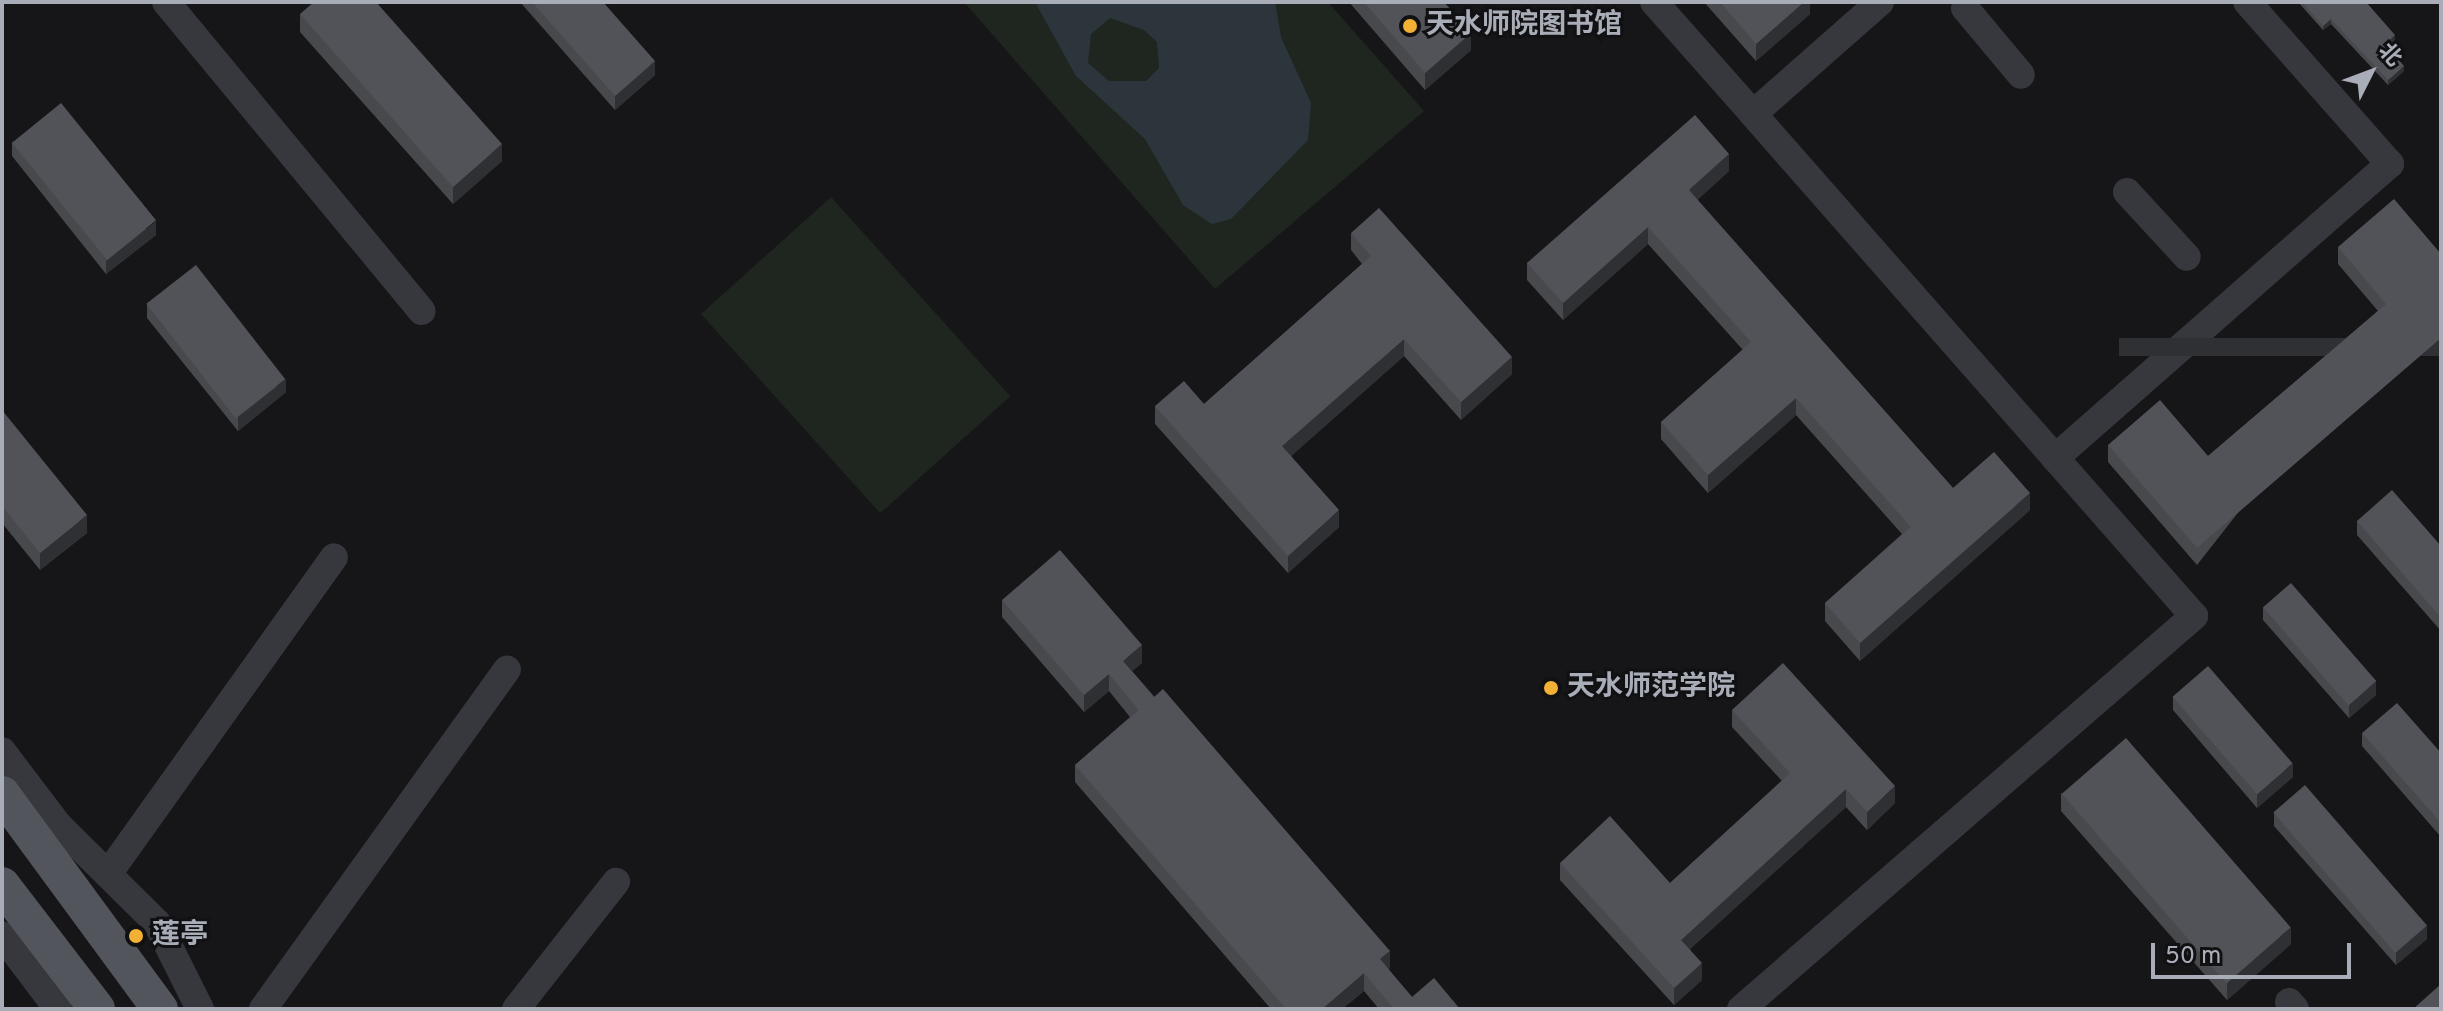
<!DOCTYPE html>
<meta charset="utf-8">
<style>
body{margin:0}
#map{position:relative;width:2443px;height:1011px;overflow:hidden;background:#161618;font-family:Overpass,"Noto Sans SC",sans-serif}
div>[style]{position:absolute}
[style*='--x']{left:calc(var(--x)*1px);top:calc(var(--y)*1px);width:calc(var(--w)*1px);rotate:calc(var(--a)*1deg)}
.green>*{inset:0;background:#1e261f;transform-origin:0 0}
.water>*{inset:0;background:#2c353c}
.minor>*{height:28px;margin:-14px;padding:0 14px;transform-origin:14px;border-radius:14px;background:#37383d}
.major>*{height:36px;margin:-18px;padding:0 18px;transform-origin:18px;border-radius:18px;background:#53555c}
.wall>*{inset:0;background:#47494d}
.shaded-wall>*{inset:0;background:#2f3033;transform-origin:0 0}
.building>*{inset:0;background:#525359;transform-origin:0 0}
.dots>*{width:22px;height:22px;translate:-50% -50%;box-sizing:border-box;border:4px solid #111113;border-radius:50%}
span{translate:-50% -50%;white-space:nowrap;text-align:center;line-height:1.15;-webkit-text-stroke:6px #111113;paint-order:stroke}
.poi-label{font-size:28px;color:#a8adb8;font-weight:700}
.left{translate:0 -50%;text-align:left}
.frame{position:absolute;inset:0;border:4px solid #a8adb8;pointer-events:none}
.north{position:absolute;left:2331px;top:32px;width:80px;height:80px;-webkit-text-stroke:6px #111113;paint-order:stroke;rotate:48deg;font-size:22px;font-weight:700;line-height:32px;text-align:center;color:#a8adb8}
.north::after{content:'';display:block;margin:auto;width:28px;height:36px;background:#a8adb8;clip-path:polygon(50% 0,100% 100%,50% 72%,0 100%)}
.scale{position:absolute;left:2151px;top:943px;width:200px;height:36px;box-sizing:border-box;border:4px solid #a8adb8;border-top:0;padding-left:10px;font-size:24px;line-height:28px;white-space:nowrap;color:#a8adb8;-webkit-text-stroke:6px #111113;paint-order:stroke}
</style>
<div id="map">
<div class="green">
<div style="clip-path:polygon(964px 2px,1328px 2px,1424px 111px,1215px 289px)"></div>
<div style="left:831px;top:197px;width:268px;height:175px;rotate:48deg"></div>
</div>
<div class="water">
<div style="clip-path:polygon(evenodd,1035px 2px,1275px 2px,1281px 37px,1311px 103px,1308px 140px,1231px 219px,1212px 224px,1183px 205px,1145px 139px,1076px 76px,1035px 2px,1110px 18px,1144px 30px,1157px 42px,1159px 68px,1146px 81px,1109px 81px,1088px 63px,1091px 34px,1110px 18px)"></div>
</div>
<div class="minor">
<div style="--x:166;--y:2;--w:401;--a:50.4"></div>
<div style="--x:1654;--y:2;--w:149;--a:48.5"></div>
<div style="--x:1880;--y:2;--w:169;--a:138.6"></div>
<div style="--x:1753;--y:114;--w:458;--a:48.7"></div>
<div style="--x:2055;--y:458;--w:446;--a:-41.3"></div>
<div style="--x:2390;--y:164;--w:216;--a:-131.4"></div>
<div style="--x:1965;--y:8;--w:87;--a:50.1"></div>
<div style="--x:2127;--y:192;--w:88;--a:47.3"></div>
<div style="--x:2;--y:751;--w:94;--a:52.8"></div>
<div style="--x:59;--y:826;--w:138;--a:44.7"></div>
<div style="--x:157;--y:923;--w:96;--a:63.4"></div>
<div style="--x:108;--y:874;--w:389;--a:-54.5"></div>
<div style="--x:2;--y:935;--w:93;--a:52.9"></div>
<div style="--x:2289;--y:1002;--w:9;--a:49"></div>
<div style="--x:263;--y:1009;--w:418;--a:-54.3"></div>
<div style="--x:516;--y:1009;--w:162;--a:-51.8"></div>
<div style="--x:1741;--y:1009;--w:600;--a:-40.94"></div>
<div style="--x:2194;--y:616;--w:210;--a:-131.3"></div>
</div>
<div class="major">
<div style="--x:2;--y:794;--w:267;--a:53.7"></div>
<div style="--x:2;--y:885;--w:156;--a:52.5"></div>
</div>
<div class="wall">
<div style="clip-path:polygon(520px 2px,603px 2px,655px 75px,615px 110px)"></div>
<div style="clip-path:polygon(1349px 2px,1444px 2px,1471px 50px,1425px 90px)"></div>
<div style="clip-path:polygon(1704px 2px,1810px 2px,1810px 14px,1756px 61px)"></div>
<div style="clip-path:polygon(2298px 2px,2366px 2px,2395px 40px,2387px 47px,2404px 71px,2388px 85px,2331px 24px,2323px 30px)"></div>
<div style="clip-path:polygon(300px 14px,502px 161px,453px 204px,300px 32px)"></div>
<div style="clip-path:polygon(12px 142px,156px 235px,106px 274px,12px 156px)"></div>
<div style="clip-path:polygon(1729px 171px,1697px 200px,1953px 488px,2030px 510px,1860px 661px,1825px 621px,1825px 603px,1902px 534px,1796px 415px,1708px 493px,1661px 439px,1661px 422px,1743px 350px,1648px 244px,1563px 320px,1527px 280px,1527px 263px)"></div>
<div style="clip-path:polygon(1351px 233px,1512px 374px,1461px 420px,1404px 356px,1291px 456px,1339px 527px,1288px 573px,1155px 424px,1155px 406px,1204px 404px,1362px 264px,1351px 250px)"></div>
<div style="clip-path:polygon(2338px 247px,2441px 254px,2197px 565px,2108px 462px,2108px 445px,2208px 456px,2378px 311px,2338px 264px)"></div>
<div style="clip-path:polygon(147px 304px,286px 392px,238px 431px,147px 318px)"></div>
<div style="clip-path:polygon(2px 410px,87px 533px,40px 570px,2px 523px)"></div>
<div style="clip-path:polygon(2357px 521px,2441px 546px,2441px 631px,2357px 535px)"></div>
<div style="clip-path:polygon(1002px 600px,1142px 663px,1132px 671px,1390px 968px,1388px 969px,1412px 997px,1460px 1009px,1379px 1009px,1364px 991px,1342px 1009px,1271px 1009px,1075px 782px,1075px 765px,1130px 717px,1109px 691px,1084px 712px,1002px 617px)"></div>
<div style="clip-path:polygon(2263px 607px,2376px 695px,2349px 718px,2263px 620px)"></div>
<div style="clip-path:polygon(2173px 697px,2293px 777px,2257px 808px,2173px 710px)"></div>
<div style="clip-path:polygon(1732px 710px,1895px 803px,1867px 830px,1846px 807px,1690px 949px,1702px 980px,1674px 1005px,1560px 880px,1560px 863px,1670px 883px,1782px 781px,1732px 727px)"></div>
<div style="clip-path:polygon(2362px 733px,2441px 753px,2441px 837px,2362px 746px)"></div>
<div style="clip-path:polygon(2061px 793px,2291px 944px,2227px 1000px,2061px 811px)"></div>
<div style="clip-path:polygon(2274px 813px,2427px 939px,2396px 965px,2274px 826px)"></div>
</div>
<div class="shaded-wall">
<div style="clip-path:polygon(1804px 2px,1810px 2px,1810px 14px,1756px 61px,1756px 44px)"></div>
<div style="clip-path:polygon(2331px 19px,2331px 24px,2323px 30px,2323px 26px)"></div>
<div style="clip-path:polygon(1471px 33px,1471px 50px,1425px 90px,1425px 73px)"></div>
<div style="clip-path:polygon(2395px 35px,2395px 40px,2385px 49px,2385px 44px)"></div>
<div style="clip-path:polygon(655px 61px,655px 75px,615px 110px,615px 96px)"></div>
<div style="clip-path:polygon(2404px 66px,2404px 71px,2388px 85px,2388px 80px)"></div>
<div style="clip-path:polygon(502px 144px,502px 161px,453px 204px,453px 187px)"></div>
<div style="clip-path:polygon(1729px 154px,1729px 171px,1689px 207px,1689px 190px)"></div>
<div style="clip-path:polygon(156px 221px,156px 235px,106px 274px,106px 261px)"></div>
<div style="clip-path:polygon(1648px 227px,1648px 244px,1563px 320px,1563px 303px)"></div>
<div style="left:2441px;top:338px;width:18px;height:322px;rotate:90deg"></div>
<div style="clip-path:polygon(1404px 339px,1404px 356px,1282px 464px,1282px 446px)"></div>
<div style="clip-path:polygon(1512px 357px,1512px 374px,1461px 420px,1461px 402px)"></div>
<div style="clip-path:polygon(286px 379px,286px 392px,238px 431px,238px 417px)"></div>
<div style="clip-path:polygon(1796px 398px,1796px 415px,1708px 493px,1708px 475px)"></div>
<div style="clip-path:polygon(2030px 493px,2030px 510px,1860px 661px,1860px 643px)"></div>
<div style="clip-path:polygon(1339px 510px,1339px 527px,1288px 573px,1288px 556px)"></div>
<div style="clip-path:polygon(87px 515px,87px 533px,40px 570px,40px 553px)"></div>
<div style="clip-path:polygon(1142px 645px,1142px 663px,1123px 679px,1123px 661px)"></div>
<div style="clip-path:polygon(1109px 674px,1109px 691px,1084px 712px,1084px 695px)"></div>
<div style="clip-path:polygon(2376px 681px,2376px 695px,2349px 718px,2349px 705px)"></div>
<div style="clip-path:polygon(2293px 763px,2293px 777px,2257px 808px,2257px 794px)"></div>
<div style="clip-path:polygon(1895px 786px,1895px 803px,1867px 830px,1867px 812px)"></div>
<div style="clip-path:polygon(1846px 789px,1846px 807px,1681px 957px,1681px 940px)"></div>
<div style="clip-path:polygon(2427px 925px,2427px 939px,2396px 965px,2396px 952px)"></div>
<div style="clip-path:polygon(2291px 927px,2291px 944px,2227px 1000px,2227px 983px)"></div>
<div style="clip-path:polygon(1390px 951px,1390px 968px,1380px 977px,1380px 959px)"></div>
<div style="clip-path:polygon(1702px 963px,1702px 980px,1674px 1005px,1674px 988px)"></div>
<div style="clip-path:polygon(1364px 973px,1364px 991px,1342px 1009px,1322px 1009px)"></div>
</div>
<div class="building">
<div style="clip-path:polygon(314px 2px,376px 2px,502px 144px,453px 187px,300px 14px)"></div>
<div style="clip-path:polygon(532px 2px,603px 2px,655px 61px,615px 96px)"></div>
<div style="clip-path:polygon(1364px 2px,1444px 2px,1471px 33px,1425px 73px)"></div>
<div style="clip-path:polygon(1720px 2px,1804px 2px,1756px 44px)"></div>
<div style="clip-path:polygon(2302px 2px,2366px 2px,2395px 35px,2385px 44px,2404px 66px,2388px 80px,2331px 19px,2323px 26px)"></div>
<div style="left:61px;top:103px;width:151px;height:63px;rotate:51deg"></div>
<div style="clip-path:polygon(1695px 115px,1729px 154px,1689px 190px,1953px 488px,1994px 452px,2030px 493px,1860px 643px,1825px 603px,1911px 527px,1796px 398px,1708px 475px,1661px 422px,1751px 342px,1648px 227px,1563px 303px,1527px 263px)"></div>
<div style="clip-path:polygon(2394px 199px,2441px 254px,2441px 338px,2197px 548px,2108px 445px,2160px 400px,2208px 456px,2386px 304px,2338px 247px)"></div>
<div style="clip-path:polygon(1379px 208px,1512px 357px,1461px 402px,1404px 339px,1282px 446px,1339px 510px,1288px 556px,1155px 406px,1184px 381px,1204px 404px,1371px 256px,1351px 233px)"></div>
<div style="left:196px;top:265px;width:145px;height:63px;rotate:52deg"></div>
<div style="clip-path:polygon(2px 410px,87px 515px,40px 553px,2px 506px)"></div>
<div style="clip-path:polygon(2392px 490px,2441px 546px,2441px 618px,2357px 521px)"></div>
<div style="clip-path:polygon(1060px 550px,1142px 645px,1123px 661px,1154px 697px,1163px 689px,1390px 951px,1380px 959px,1412px 997px,1434px 978px,1460px 1009px,1394px 1009px,1364px 973px,1322px 1009px,1286px 1009px,1075px 765px,1139px 710px,1109px 674px,1084px 695px,1002px 600px)"></div>
<div style="left:2291px;top:583px;width:130px;height:37px;rotate:49deg"></div>
<div style="clip-path:polygon(1783px 663px,1895px 786px,1867px 812px,1846px 789px,1681px 940px,1702px 963px,1674px 988px,1560px 863px,1610px 816px,1670px 883px,1790px 773px,1732px 710px)"></div>
<div style="left:2208px;top:666px;width:129px;height:47px;rotate:49deg"></div>
<div style="clip-path:polygon(2397px 703px,2441px 753px,2441px 823px,2362px 733px)"></div>
<div style="left:2126px;top:738px;width:251px;height:85px;rotate:49deg"></div>
<div style="left:2305px;top:785px;width:186px;height:42px;rotate:49deg"></div>
<div style="clip-path:polygon(2441px 984px,2441px 1009px,2413px 1009px)"></div>
</div>
<div class="dots">
<div style="left:1410px;top:26px;background:#f2b134"></div>
<div style="left:1551px;top:688px;background:#f2b134"></div>
<div style="left:136px;top:936px;background:#f2b134"></div>
</div>
<div class="poi-label">
<span class="left" style="left:1426px;top:26px">天水师院图书馆</span>
<span class="left" style="left:1567px;top:688px">天水师范学院</span>
<span class="left" style="left:152px;top:936px">莲亭</span>
</div>
<div class="frame"></div>
<div class="north">北</div>
<div class="scale">50 m</div>
</div>
